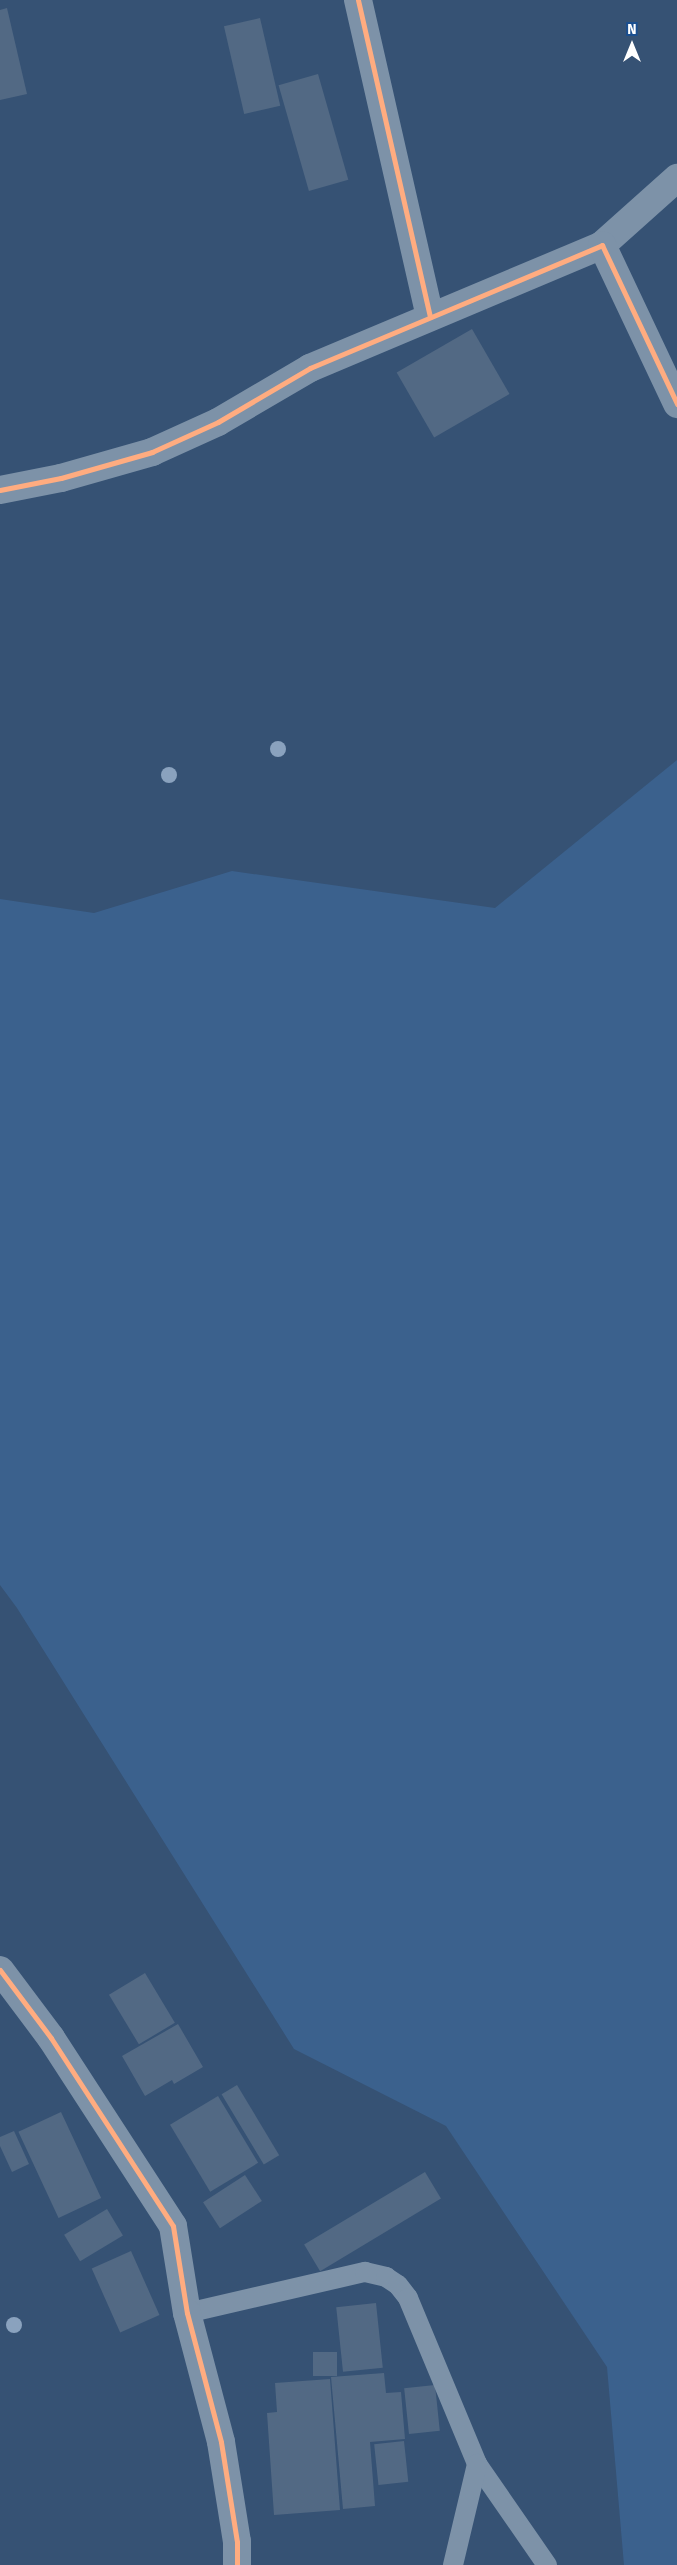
<!DOCTYPE html>
<style>
body{margin:0}
#map{position:relative;width:677px;height:2565px;overflow:hidden;background:#365274;font-family:"Fira Sans",sans-serif}
div>[style]{position:absolute}
[style*='--x']{left:calc(var(--x)*1px);top:calc(var(--y)*1px);width:calc(var(--w)*1px);rotate:calc(var(--a)*1deg)}
.water>*{inset:0;background:#3b618d}
.building>*{inset:0;background:#526984;transform-origin:0 0}
.service>*{height:20px;margin:-10px;padding:0 10px;transform-origin:10px;border-radius:10px;background:#7d92a8}
.minor>*{height:28px;margin:-14px;padding:0 14px;transform-origin:14px;border-radius:14px;background:#7d92a8}
.cycleway>*{height:5px;margin:-2.5px;padding:0 2.5px;transform-origin:2.5px;border-radius:2.5px;background:#ffac80}
.trees>*{width:16px;height:16px;margin:-8px;border-radius:50%;background:#8aa2be}
span{translate:-50% -50%;white-space:nowrap;text-align:center;line-height:1.15;-webkit-text-stroke:4px #1b4f8f;paint-order:stroke}
.north{position:absolute;left:607px;top:20px;width:50px;height:50px;-webkit-text-stroke:4px #1b4f8f;paint-order:stroke;rotate:0deg;font-size:14px;font-weight:700;line-height:20px;text-align:center;color:#fff}
.north::after{content:'';display:block;margin:auto;width:18px;height:22px;background:#fff;clip-path:polygon(50% 0,100% 100%,50% 72%,0 100%)}
</style>
<div id="map">
<div class="water">
<div style="clip-path:polygon(677px 760px,677px 2565px,624px 2565px,607px 2367px,446px 2126px,294px 2049px,17px 1608px,0 1585px,0 899px,94px 913px,232px 871px,495px 908px)"></div>
</div>
<div class="building">
<div style="clip-path:polygon(7px 8px,27px 94px,0 100px,0 10px)"></div>
<div style="left:260px;top:18px;width:90px;height:37px;rotate:77deg"></div>
<div style="left:318px;top:74px;width:110px;height:41px;rotate:74deg"></div>
<div style="left:472px;top:329px;width:75px;height:87px;rotate:60deg"></div>
<div style="left:145px;top:1973px;width:58px;height:42px;rotate:59deg"></div>
<div style="clip-path:polygon(178px 2024px,203px 2067px,174px 2084px,172px 2080px,145px 2096px,122px 2056px)"></div>
<div style="left:237px;top:2085px;width:82px;height:18px;rotate:59deg"></div>
<div style="left:218px;top:2096px;width:78px;height:56px;rotate:59deg"></div>
<div style="left:61px;top:2112px;width:95px;height:47px;rotate:65deg"></div>
<div style="clip-path:polygon(14px 2131px,29px 2164px,12px 2172px,0 2146px,0 2137px)"></div>
<div style="left:425px;top:2172px;width:31px;height:141px;rotate:59deg"></div>
<div style="left:245px;top:2175px;width:31px;height:50px;rotate:57deg"></div>
<div style="left:107px;top:2209px;width:31px;height:50px;rotate:59deg"></div>
<div style="left:131px;top:2251px;width:70px;height:43px;rotate:66deg"></div>
<div style="left:376px;top:2303px;width:65px;height:40px;rotate:84deg"></div>
<div style="left:313px;top:2352px;width:24px;height:24px"></div>
<div style="clip-path:polygon(384px 2373px,386px 2393px,401px 2392px,405px 2439px,370px 2442px,375px 2506px,343px 2509px,331px 2377px)"></div>
<div style="clip-path:polygon(330px 2379px,340px 2510px,274px 2515px,267px 2413px,277px 2412px,275px 2383px)"></div>
<div style="left:435px;top:2385px;width:46px;height:31px;rotate:84deg"></div>
<div style="left:404px;top:2441px;width:41px;height:30px;rotate:84deg"></div>
</div>
<div class="service">
<div style="--x:187;--y:2313;--w:183;--a:-13"></div>
<div style="--x:365;--y:2272;--w:22;--a:13"></div>
<div style="--x:386;--y:2277;--w:14;--a:34"></div>
<div style="--x:398;--y:2285;--w:16;--a:52"></div>
<div style="--x:408;--y:2298;--w:180;--a:67.4"></div>
<div style="--x:477;--y:2464;--w:123;--a:55.3"></div>
<div style="--x:453;--y:2565;--w:104;--a:-76.6"></div>
</div>
<div class="minor">
<div style="--x:358;--y:0;--w:325;--a:77.2"></div>
<div style="--x:602;--y:245;--w:101;--a:-41.8"></div>
<div style="--x:0;--y:490;--w:62;--a:-11.1"></div>
<div style="--x:61;--y:478;--w:95;--a:-15.9"></div>
<div style="--x:152;--y:452;--w:72;--a:-24.4"></div>
<div style="--x:218;--y:422;--w:107;--a:-30.4"></div>
<div style="--x:310;--y:368;--w:317;--a:-22.8"></div>
<div style="--x:602;--y:245;--w:176;--a:64.7"></div>
<div style="--x:0;--y:1970;--w:85;--a:53.1"></div>
<div style="--x:51;--y:2038;--w:224;--a:57"></div>
<div style="--x:173;--y:2226;--w:88;--a:80.9"></div>
<div style="--x:187;--y:2313;--w:133;--a:75.2"></div>
<div style="--x:221;--y:2442;--w:101;--a:80.9"></div>
<div style="--x:237;--y:2542;--w:23;--a:90"></div>
</div>
<div class="cycleway">
<div style="--x:358;--y:0;--w:325;--a:77.2"></div>
<div style="--x:0;--y:490;--w:62;--a:-11.1"></div>
<div style="--x:61;--y:478;--w:95;--a:-15.9"></div>
<div style="--x:152;--y:452;--w:72;--a:-24.4"></div>
<div style="--x:218;--y:422;--w:107;--a:-30.4"></div>
<div style="--x:310;--y:368;--w:317;--a:-22.8"></div>
<div style="--x:602;--y:245;--w:176;--a:64.7"></div>
<div style="--x:0;--y:1970;--w:85;--a:53.1"></div>
<div style="--x:51;--y:2038;--w:224;--a:57"></div>
<div style="--x:173;--y:2226;--w:88;--a:80.9"></div>
<div style="--x:187;--y:2313;--w:133;--a:75.2"></div>
<div style="--x:221;--y:2442;--w:101;--a:80.9"></div>
<div style="--x:237;--y:2542;--w:23;--a:90"></div>
</div>
<div class="trees">
<div style="left:278px;top:749px"></div>
<div style="left:169px;top:775px"></div>
<div style="left:14px;top:2325px"></div>
</div>
<div class="north">N</div>
</div>
